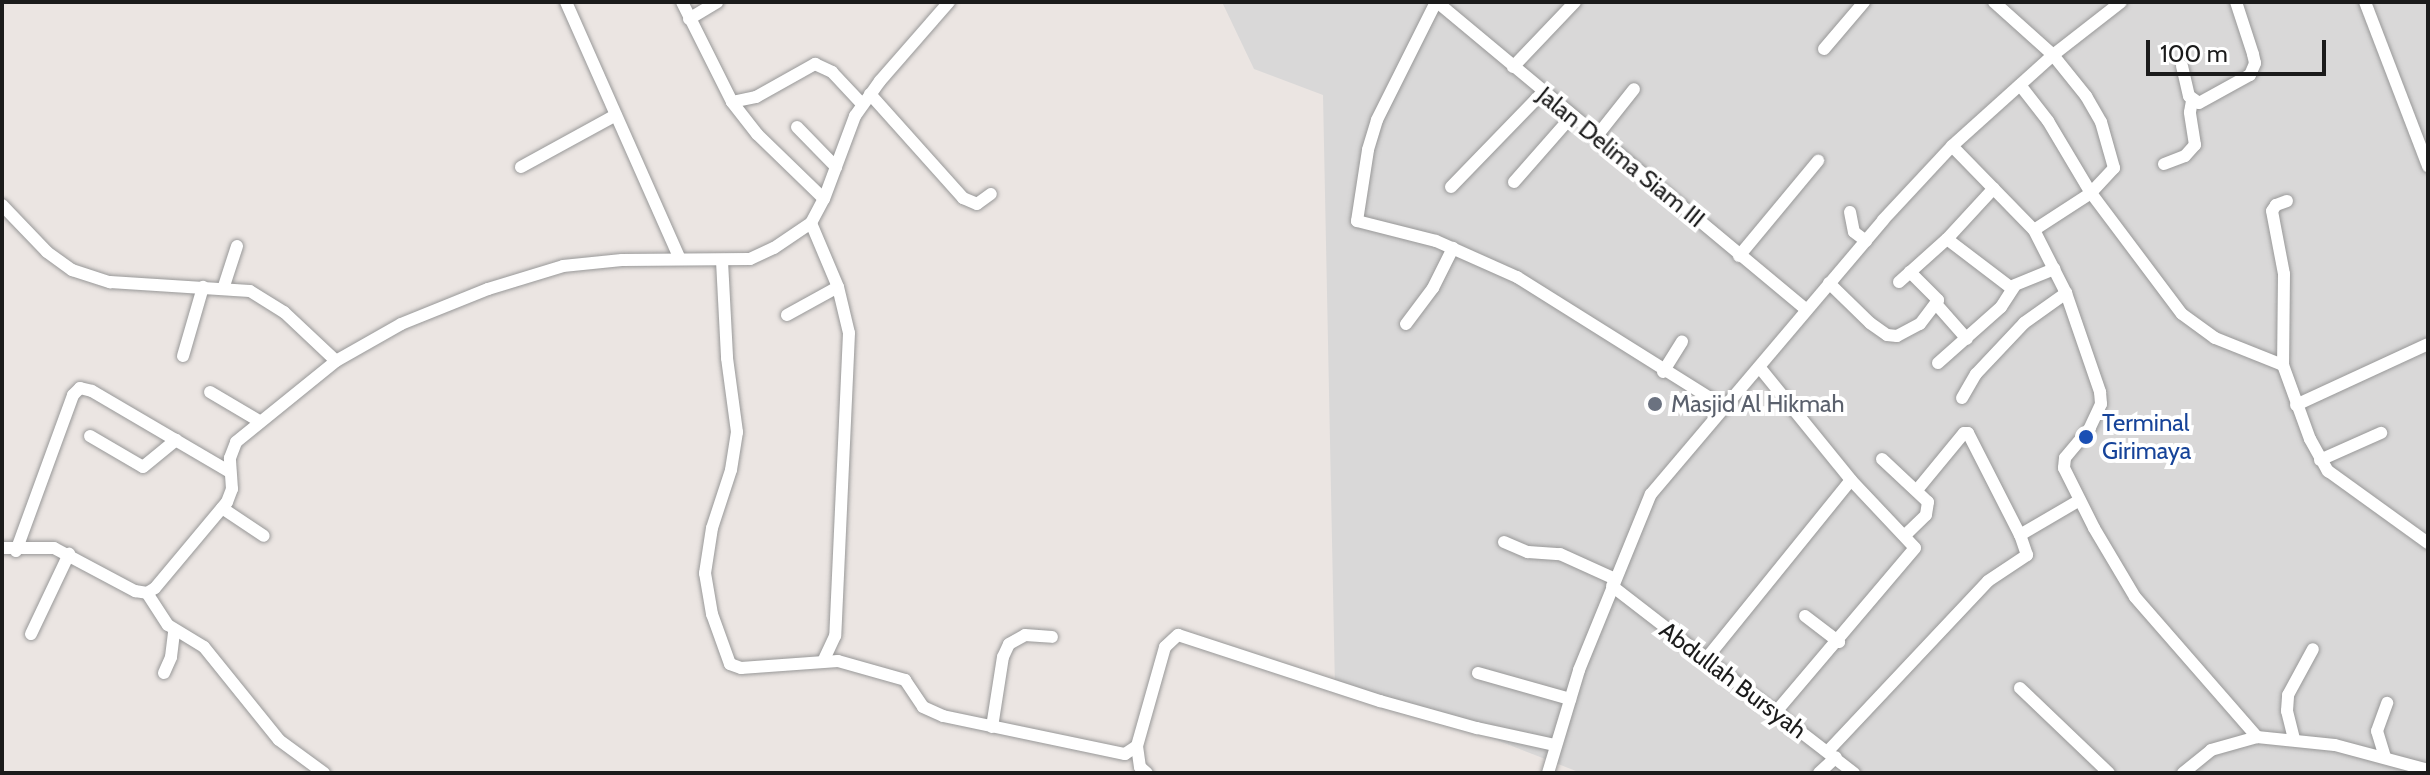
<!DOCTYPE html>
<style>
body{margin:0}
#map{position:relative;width:2430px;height:775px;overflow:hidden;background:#ebe5e2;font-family:Cabin,sans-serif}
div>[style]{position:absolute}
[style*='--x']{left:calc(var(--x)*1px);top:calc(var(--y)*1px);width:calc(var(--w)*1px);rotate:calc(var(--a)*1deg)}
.residential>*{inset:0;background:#d9d8d8}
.roads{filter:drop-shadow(0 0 2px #989898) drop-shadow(0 0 2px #989898)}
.minor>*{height:12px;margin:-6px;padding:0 6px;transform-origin:6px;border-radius:6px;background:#fff}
.dots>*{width:22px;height:22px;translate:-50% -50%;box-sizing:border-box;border:4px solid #fff;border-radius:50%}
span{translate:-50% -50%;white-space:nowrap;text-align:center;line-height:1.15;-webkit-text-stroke:8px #fff;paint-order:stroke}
.street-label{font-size:24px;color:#1b1b1b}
.worship-label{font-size:24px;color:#5b616d}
.left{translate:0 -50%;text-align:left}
.transit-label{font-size:24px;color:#164399}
.frame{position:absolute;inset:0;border:4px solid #1b1b1b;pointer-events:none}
.scale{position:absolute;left:2146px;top:40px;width:180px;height:36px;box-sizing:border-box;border:4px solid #1b1b1b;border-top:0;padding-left:10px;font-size:24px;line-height:28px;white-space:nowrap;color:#1b1b1b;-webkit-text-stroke:6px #fff;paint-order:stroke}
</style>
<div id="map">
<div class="residential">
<div style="clip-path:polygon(1222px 2px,2428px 2px,2428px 773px,1581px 773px,1474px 731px,1335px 689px,1323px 95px,1254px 69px)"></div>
</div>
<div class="roads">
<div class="minor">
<div style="--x:566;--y:2;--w:281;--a:66.1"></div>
<div style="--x:682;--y:2;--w:112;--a:63.4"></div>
<div style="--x:732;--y:102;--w:41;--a:52"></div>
<div style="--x:757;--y:134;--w:93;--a:44.1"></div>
<div style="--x:1436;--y:2;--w:132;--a:116.6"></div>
<div style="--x:1377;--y:120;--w:31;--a:107"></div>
<div style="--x:1368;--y:150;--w:72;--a:98.8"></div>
<div style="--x:1357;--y:221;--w:81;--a:14.2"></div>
<div style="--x:1436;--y:241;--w:89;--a:24"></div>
<div style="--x:1517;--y:277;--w:244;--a:32.1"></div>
<div style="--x:1437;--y:2;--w:481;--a:39.8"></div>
<div style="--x:1994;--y:2;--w:79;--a:41.9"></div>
<div style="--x:2053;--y:55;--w:53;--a:51.2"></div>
<div style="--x:2086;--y:96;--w:30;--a:60"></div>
<div style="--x:2101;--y:122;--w:48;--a:74.2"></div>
<div style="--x:2114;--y:168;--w:34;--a:133"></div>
<div style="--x:2091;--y:193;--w:68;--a:147"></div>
<div style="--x:2365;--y:2;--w:176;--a:69"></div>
<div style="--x:689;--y:19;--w:33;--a:-31"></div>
<div style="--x:1824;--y:49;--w:62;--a:-49.6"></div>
<div style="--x:2182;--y:66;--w:31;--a:77"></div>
<div style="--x:2189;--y:96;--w:12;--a:35"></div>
<div style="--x:2199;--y:103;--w:58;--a:-28.8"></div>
<div style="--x:2250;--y:75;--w:13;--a:-67"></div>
<div style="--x:2255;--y:63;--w:9;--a:-103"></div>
<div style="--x:2253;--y:54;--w:55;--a:-108.1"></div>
<div style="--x:1513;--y:67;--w:90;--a:-46.4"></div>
<div style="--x:2020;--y:85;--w:46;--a:52.1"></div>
<div style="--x:2048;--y:121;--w:84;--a:59.2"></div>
<div style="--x:2091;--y:193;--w:151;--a:53.1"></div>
<div style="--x:2182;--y:314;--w:41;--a:36"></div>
<div style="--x:2215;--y:338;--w:73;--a:21.7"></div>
<div style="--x:870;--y:94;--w:140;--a:48.2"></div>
<div style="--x:963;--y:198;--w:15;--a:23"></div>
<div style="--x:977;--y:204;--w:17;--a:-36"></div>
<div style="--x:732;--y:102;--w:25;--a:-12"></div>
<div style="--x:756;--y:97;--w:68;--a:-29.2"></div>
<div style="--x:815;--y:64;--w:19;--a:25"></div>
<div style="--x:832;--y:72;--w:44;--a:46.8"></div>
<div style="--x:797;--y:127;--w:56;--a:45.7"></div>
<div style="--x:1596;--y:137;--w:61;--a:-51.6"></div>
<div style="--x:1952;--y:146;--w:117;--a:45.7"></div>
<div style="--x:2034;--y:230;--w:71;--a:63.1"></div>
<div style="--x:2066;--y:293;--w:105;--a:71"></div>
<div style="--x:2100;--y:392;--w:12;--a:85"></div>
<div style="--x:2101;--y:404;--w:26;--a:115"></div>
<div style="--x:2090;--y:428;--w:39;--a:130"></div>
<div style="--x:2065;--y:458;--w:10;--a:96"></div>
<div style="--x:2064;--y:468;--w:67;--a:63.4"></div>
<div style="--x:2094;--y:528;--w:80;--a:59.3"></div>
<div style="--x:2135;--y:597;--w:186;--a:48.9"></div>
<div style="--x:2164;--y:164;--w:22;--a:-21"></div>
<div style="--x:2185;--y:156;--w:15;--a:-48"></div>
<div style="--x:2195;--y:145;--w:33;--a:-99"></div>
<div style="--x:2190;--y:112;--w:11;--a:-80"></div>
<div style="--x:521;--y:167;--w:108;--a:-28.7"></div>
<div style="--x:1514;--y:182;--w:88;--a:-48.7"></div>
<div style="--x:1451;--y:187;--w:132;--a:-45.9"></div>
<div style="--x:2287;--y:201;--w:12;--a:160"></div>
<div style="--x:2276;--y:205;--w:7;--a:124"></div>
<div style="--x:2272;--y:211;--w:64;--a:79.2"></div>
<div style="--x:2284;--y:274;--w:91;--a:90.6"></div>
<div style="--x:2283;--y:365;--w:79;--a:70"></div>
<div style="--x:2310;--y:439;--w:37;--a:61"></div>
<div style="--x:2328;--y:471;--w:123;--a:35.8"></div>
<div style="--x:2;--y:205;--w:65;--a:46.2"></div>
<div style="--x:47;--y:252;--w:31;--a:36"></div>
<div style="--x:72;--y:270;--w:40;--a:18"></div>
<div style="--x:110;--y:282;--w:140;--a:3.7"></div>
<div style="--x:250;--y:291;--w:40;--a:32"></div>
<div style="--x:284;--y:312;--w:71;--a:43.3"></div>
<div style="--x:1850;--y:212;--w:20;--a:79"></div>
<div style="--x:1854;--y:232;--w:15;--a:37"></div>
<div style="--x:811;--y:223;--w:69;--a:67.1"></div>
<div style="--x:838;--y:287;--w:47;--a:76.6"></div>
<div style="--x:849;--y:333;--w:303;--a:92.6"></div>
<div style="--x:835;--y:636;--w:26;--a:115"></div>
<div style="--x:1947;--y:239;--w:79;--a:37.3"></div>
<div style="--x:2010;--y:287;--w:48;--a:-22.2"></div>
<div style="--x:1739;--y:256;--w:124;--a:-50.3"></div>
<div style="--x:722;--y:261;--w:97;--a:87"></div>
<div style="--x:727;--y:358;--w:75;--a:82.3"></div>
<div style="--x:737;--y:432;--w:38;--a:99"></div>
<div style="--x:731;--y:470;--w:61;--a:108.1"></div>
<div style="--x:712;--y:528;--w:46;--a:98.8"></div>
<div style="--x:705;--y:573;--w:42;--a:80.3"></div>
<div style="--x:712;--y:614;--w:53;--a:70.2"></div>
<div style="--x:730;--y:664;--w:12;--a:20"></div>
<div style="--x:741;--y:668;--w:97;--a:-4.1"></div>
<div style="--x:838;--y:661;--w:70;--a:15.8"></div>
<div style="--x:905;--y:680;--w:32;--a:56"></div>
<div style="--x:923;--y:707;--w:22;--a:24"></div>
<div style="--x:943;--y:716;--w:186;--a:11.8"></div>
<div style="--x:1125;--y:754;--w:14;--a:-34"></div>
<div style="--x:1137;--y:746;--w:103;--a:-74.2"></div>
<div style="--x:1165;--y:647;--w:18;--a:-43"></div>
<div style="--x:1178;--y:635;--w:213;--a:18.1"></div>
<div style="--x:1380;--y:701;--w:101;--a:15.6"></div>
<div style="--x:1477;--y:728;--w:79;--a:12.4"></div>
<div style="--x:1899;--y:282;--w:64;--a:-41.9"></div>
<div style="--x:1947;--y:239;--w:69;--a:-47.3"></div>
<div style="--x:1829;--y:283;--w:57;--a:44.3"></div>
<div style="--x:1870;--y:323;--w:21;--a:35"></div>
<div style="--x:1887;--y:335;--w:10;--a:6"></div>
<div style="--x:1897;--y:336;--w:26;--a:-28"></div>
<div style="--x:1920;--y:324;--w:30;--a:-53"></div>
<div style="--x:1938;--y:300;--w:40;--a:-135"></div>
<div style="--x:224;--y:286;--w:42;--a:-72"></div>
<div style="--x:1937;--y:305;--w:45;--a:48.6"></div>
<div style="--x:787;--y:315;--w:58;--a:-28.8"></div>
<div style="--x:1406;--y:324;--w:45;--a:-53.1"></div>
<div style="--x:1433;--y:288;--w:45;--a:-63.4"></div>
<div style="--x:183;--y:356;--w:72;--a:-73.8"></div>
<div style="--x:1938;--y:363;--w:84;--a:-41.6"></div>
<div style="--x:2001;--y:307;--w:24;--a:-57"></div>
<div style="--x:1760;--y:368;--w:144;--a:50.9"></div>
<div style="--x:1851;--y:480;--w:93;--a:46.7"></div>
<div style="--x:1915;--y:548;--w:215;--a:130.3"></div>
<div style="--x:1663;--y:372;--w:36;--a:-58"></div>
<div style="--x:210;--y:392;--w:57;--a:30.6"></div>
<div style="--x:1962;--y:398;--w:28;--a:-60"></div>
<div style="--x:1976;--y:374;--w:70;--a:-46.7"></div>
<div style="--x:2024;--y:323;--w:52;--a:-35.5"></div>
<div style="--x:2296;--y:405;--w:145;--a:-24.8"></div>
<div style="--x:90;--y:436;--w:61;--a:30.3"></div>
<div style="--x:143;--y:467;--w:43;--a:-39.3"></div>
<div style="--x:1882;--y:459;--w:63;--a:43.1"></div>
<div style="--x:1928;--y:502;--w:13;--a:99"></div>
<div style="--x:1926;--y:515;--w:30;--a:136"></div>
<div style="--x:2320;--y:460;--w:67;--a:-23.9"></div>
<div style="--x:1917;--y:490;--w:74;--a:-50.5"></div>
<div style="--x:1964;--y:433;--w:4;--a:0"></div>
<div style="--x:1968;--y:433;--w:114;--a:63"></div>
<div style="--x:222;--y:508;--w:50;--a:33.7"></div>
<div style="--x:1504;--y:542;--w:26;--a:23"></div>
<div style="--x:1528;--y:552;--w:32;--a:4"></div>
<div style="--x:1560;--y:554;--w:60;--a:24.4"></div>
<div style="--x:2;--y:548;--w:52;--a:0"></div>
<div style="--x:54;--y:548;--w:92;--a:28"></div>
<div style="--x:135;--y:591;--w:12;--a:9"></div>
<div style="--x:147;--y:593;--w:9;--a:-32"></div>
<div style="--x:155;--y:588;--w:112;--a:-50.1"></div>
<div style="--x:227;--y:502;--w:14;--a:-69"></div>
<div style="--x:232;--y:489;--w:31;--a:-94"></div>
<div style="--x:230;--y:458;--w:17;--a:-69"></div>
<div style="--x:236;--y:442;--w:129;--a:-39"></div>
<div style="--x:336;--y:361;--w:75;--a:-29.6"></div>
<div style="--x:401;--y:324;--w:94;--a:-21.9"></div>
<div style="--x:488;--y:289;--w:78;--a:-17"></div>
<div style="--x:563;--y:266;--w:59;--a:-5.8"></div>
<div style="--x:622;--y:260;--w:128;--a:-0.4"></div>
<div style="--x:750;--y:259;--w:26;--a:-25"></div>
<div style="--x:774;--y:248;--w:45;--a:-34"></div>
<div style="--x:811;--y:223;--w:27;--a:-62"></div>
<div style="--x:824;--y:199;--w:89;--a:-69.5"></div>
<div style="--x:855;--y:116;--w:43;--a:-54.5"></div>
<div style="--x:880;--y:81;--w:105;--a:-48.9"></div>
<div style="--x:16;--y:551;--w:166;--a:-69.9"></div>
<div style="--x:73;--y:395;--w:10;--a:-45"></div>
<div style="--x:80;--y:388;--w:12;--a:14"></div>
<div style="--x:92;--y:391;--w:160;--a:30.4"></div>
<div style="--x:1612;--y:586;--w:306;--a:37.7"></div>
<div style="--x:147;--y:593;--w:38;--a:57"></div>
<div style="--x:168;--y:625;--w:42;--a:31.4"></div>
<div style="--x:204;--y:647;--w:119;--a:51.1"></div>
<div style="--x:279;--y:740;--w:56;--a:36.3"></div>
<div style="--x:1805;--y:616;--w:43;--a:37.4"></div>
<div style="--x:31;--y:634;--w:89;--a:-64.6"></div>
<div style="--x:1706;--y:659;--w:230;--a:-51"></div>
<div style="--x:164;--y:673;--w:17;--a:-66"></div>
<div style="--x:171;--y:657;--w:26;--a:-83"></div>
<div style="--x:1478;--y:673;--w:96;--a:15.8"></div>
<div style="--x:2020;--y:688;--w:123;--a:43.7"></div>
<div style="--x:992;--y:727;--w:71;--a:-81.1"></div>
<div style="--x:1003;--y:657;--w:14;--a:-65"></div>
<div style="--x:1009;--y:644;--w:18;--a:-29"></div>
<div style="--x:1025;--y:635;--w:27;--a:4"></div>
<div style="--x:2294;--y:739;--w:29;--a:-104"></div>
<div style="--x:2287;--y:711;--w:16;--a:-86"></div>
<div style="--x:2288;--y:695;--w:52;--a:-61.5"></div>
<div style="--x:1137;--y:746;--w:21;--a:82"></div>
<div style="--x:1140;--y:767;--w:9;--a:41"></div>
<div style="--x:1828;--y:751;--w:233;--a:-46.7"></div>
<div style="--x:1988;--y:581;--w:47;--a:-33.7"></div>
<div style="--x:2027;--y:555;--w:21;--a:-109"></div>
<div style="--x:2020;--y:535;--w:69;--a:-30.3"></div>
<div style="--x:2385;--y:757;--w:27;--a:-107"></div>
<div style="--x:2377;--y:731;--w:30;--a:-70"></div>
<div style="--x:1548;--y:773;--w:108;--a:-73.2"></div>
<div style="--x:1579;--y:670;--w:190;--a:-67.8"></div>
<div style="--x:1651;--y:494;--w:359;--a:-49.7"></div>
<div style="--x:1883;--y:220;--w:101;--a:-47"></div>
<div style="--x:1952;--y:146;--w:136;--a:-42"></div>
<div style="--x:2053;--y:55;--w:86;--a:-37.9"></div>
<div style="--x:1819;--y:773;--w:23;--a:-43"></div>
<div style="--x:2183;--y:773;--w:36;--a:-39"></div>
<div style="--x:2211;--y:750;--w:48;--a:-15.8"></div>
<div style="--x:2257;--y:737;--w:78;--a:5.9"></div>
<div style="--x:2335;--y:745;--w:96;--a:15"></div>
</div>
</div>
<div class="dots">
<div style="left:1655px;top:404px;background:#6b7280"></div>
<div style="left:2086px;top:437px;background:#1a4fb4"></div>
</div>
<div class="street-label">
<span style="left:1621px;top:157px;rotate:39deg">Jalan Delima Siam III</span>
<span style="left:1733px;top:680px;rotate:37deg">Abdullah Bursyah</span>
</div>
<div class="worship-label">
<span class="left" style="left:1671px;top:404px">Masjid Al Hikmah</span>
</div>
<div class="transit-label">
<span class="left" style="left:2102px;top:437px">Terminal<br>Girimaya</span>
</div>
<div class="frame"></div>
<div class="scale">100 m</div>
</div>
